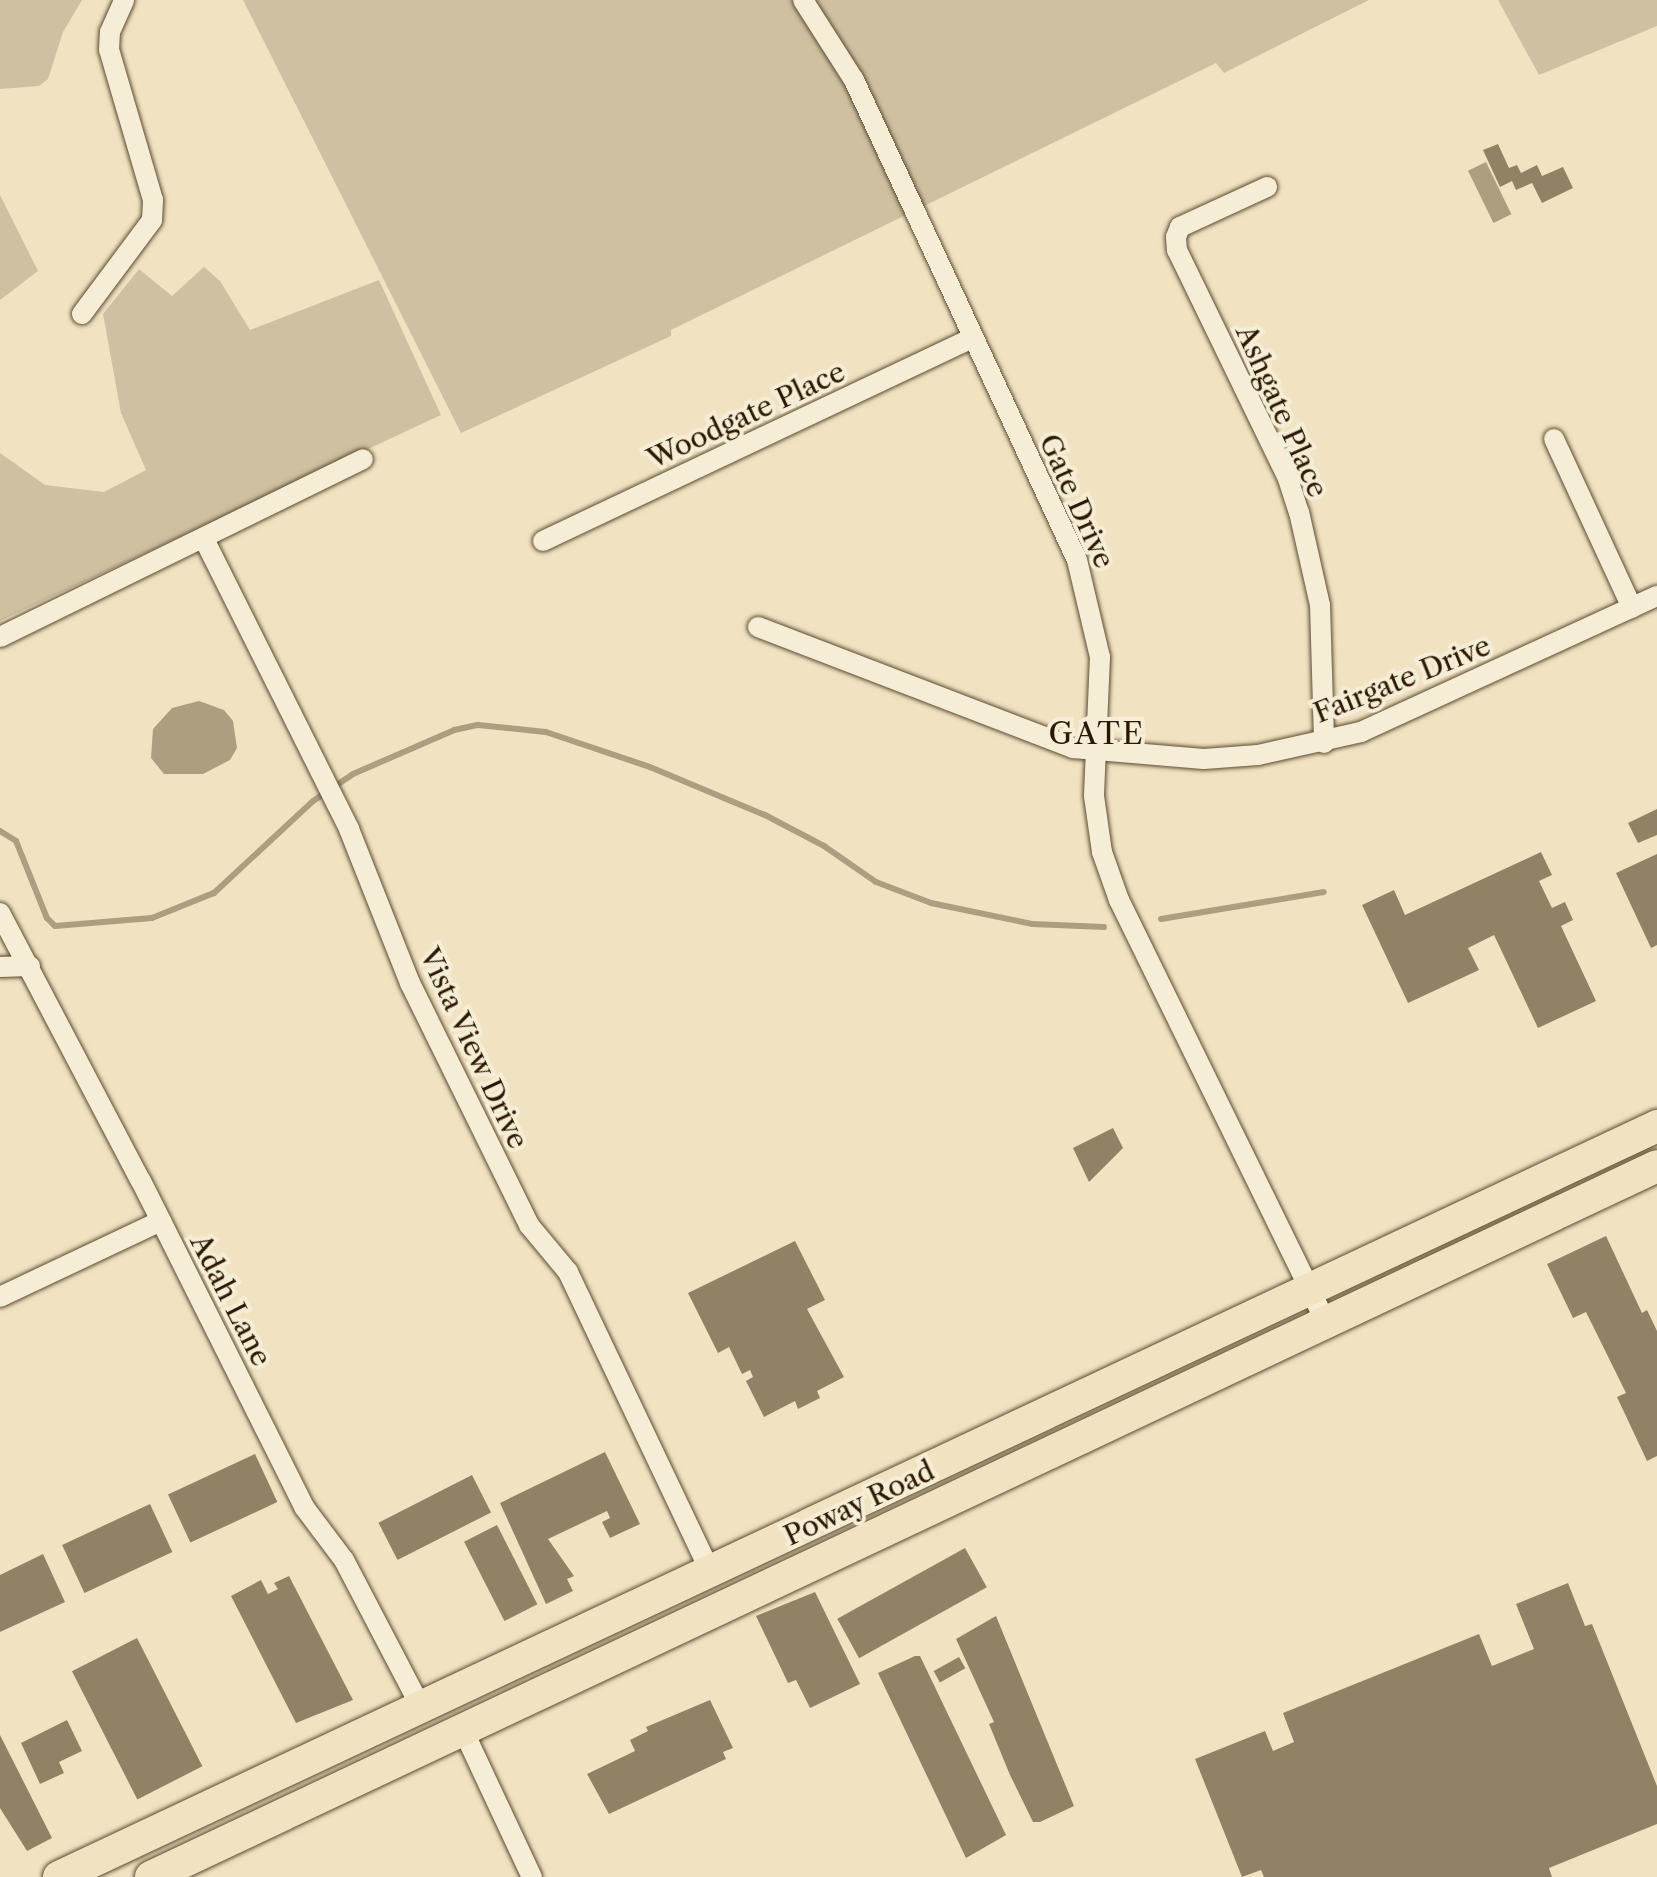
<!DOCTYPE html>
<style>
body{margin:0}
#map{position:relative;width:1657px;height:1877px;overflow:hidden;background:#f1e3c2;font-family:"Libre Caslon Text",serif}
div>[style]{position:absolute}
[style*='--x']{left:calc(var(--x)*1px);top:calc(var(--y)*1px);width:calc(var(--w)*1px);rotate:calc(var(--a)*1deg)}
.green>*{inset:0;background:#cfc0a1}
.water>*{inset:0;background:#ae9e80;transform-origin:0 0}
.stream>*{height:6px;margin:-3px;padding:0 3px;transform-origin:3px;border-radius:3px;background:#ae9e80}
.building>*{inset:0;background:#928265;transform-origin:0 0}
.roads{filter:drop-shadow(0 0 2px #5c4b30) drop-shadow(0 0 2px #5c4b30)}
.minor>*{height:20px;margin:-10px;padding:0 10px;transform-origin:10px;border-radius:10px;background:#f6edd7}
.primary>*{height:32px;margin:-16px;padding:0 16px;transform-origin:16px;border-radius:16px;background:#f1e3c2}
span{translate:-50% -50%;white-space:nowrap;text-align:center;line-height:1.15;-webkit-text-stroke:8px #f6edd7;paint-order:stroke}
.street-label{font-size:28px;color:#2b1800}
.neighbourhood-label{font-size:30px;color:#2b1800;letter-spacing:2.5px}
</style>
<div id="map">
<div class="green">
<div style="clip-path:polygon(0 0,82px 0,63px 32px,48px 79px,39px 86px,0 89px)"></div>
<div style="clip-path:polygon(243px 0,1369px 0,1224px 73px,1216px 63px,671px 330px,671px 336px,461px 433px)"></div>
<div style="clip-path:polygon(1498px 0,1657px 0,1657px 26px,1539px 75px)"></div>
<div style="clip-path:polygon(0 195px,38px 271px,0 300px)"></div>
<div style="clip-path:polygon(204px 267px,220px 281px,250px 330px,379px 280px,441px 415px,0 621px,0 453px,45px 485px,104px 492px,146px 470px,121px 413px,103px 314px,139px 269px,172px 296px)"></div>
</div>
<div class="water">
<div style="left:1486px;top:162px;width:58px;height:20px;rotate:64deg"></div>
<div style="clip-path:polygon(199px 701px,224px 710px,233px 721px,237px 748px,230px 760px,203px 774px,164px 774px,151px 758px,153px 729px,172px 708px)"></div>
</div>
<div class="stream">
<div style="--x:0;--y:831;--w:19;--a:32"></div>
<div style="--x:16;--y:841;--w:83;--a:68.1"></div>
<div style="--x:47;--y:918;--w:11;--a:45"></div>
<div style="--x:55;--y:926;--w:97;--a:-4.7"></div>
<div style="--x:152;--y:918;--w:67;--a:-22"></div>
<div style="--x:214;--y:893;--w:135;--a:-42.9"></div>
<div style="--x:313;--y:801;--w:48;--a:-34"></div>
<div style="--x:353;--y:774;--w:110;--a:-23.5"></div>
<div style="--x:454;--y:730;--w:25;--a:-12"></div>
<div style="--x:478;--y:725;--w:68;--a:5.9"></div>
<div style="--x:546;--y:732;--w:110;--a:18.6"></div>
<div style="--x:650;--y:767;--w:125;--a:22.7"></div>
<div style="--x:765;--y:815;--w:67;--a:27.7"></div>
<div style="--x:824;--y:846;--w:63;--a:34.7"></div>
<div style="--x:876;--y:882;--w:59;--a:20.9"></div>
<div style="--x:931;--y:903;--w:103;--a:11.7"></div>
<div style="--x:1032;--y:924;--w:72;--a:2.4"></div>
<div style="--x:1161;--y:919;--w:165;--a:-9.4"></div>
</div>
<div class="building">
<div style="clip-path:polygon(1498px 144px,1509px 168px,1517px 165px,1521px 173px,1537px 165px,1542px 176px,1563px 167px,1573px 188px,1542px 203px,1532px 183px,1516px 190px,1512px 181px,1500px 187px,1483px 150px)"></div>
<div style="clip-path:polygon(1657px 809px,1657px 835px,1638px 843px,1628px 823px)"></div>
<div style="clip-path:polygon(1541px 852px,1552px 875px,1539px 881px,1552px 908px,1565px 902px,1573px 920px,1561px 926px,1596px 1001px,1538px 1028px,1494px 935px,1468px 948px,1479px 970px,1408px 1003px,1362px 905px,1394px 890px,1405px 915px)"></div>
<div style="clip-path:polygon(1657px 854px,1657px 945px,1651px 948px,1616px 873px)"></div>
<div style="clip-path:polygon(1113px 1128px,1123px 1148px,1089px 1182px,1073px 1148px)"></div>
<div style="clip-path:polygon(1606px 1236px,1642px 1313px,1647px 1310px,1657px 1331px,1657px 1456px,1647px 1461px,1617px 1397px,1626px 1393px,1586px 1312px,1573px 1318px,1547px 1264px)"></div>
<div style="clip-path:polygon(795px 1241px,825px 1300px,807px 1309px,844px 1377px,817px 1391px,820px 1398px,798px 1409px,795px 1401px,764px 1417px,746px 1381px,753px 1377px,750px 1370px,742px 1374px,729px 1347px,718px 1353px,688px 1293px)"></div>
<div style="clip-path:polygon(605px 1452px,640px 1524px,610px 1538px,602px 1522px,610px 1518px,607px 1511px,548px 1539px,574px 1576px,567px 1579px,573px 1591px,546px 1604px,500px 1503px)"></div>
<div style="left:255px;top:1454px;width:53px;height:96px;rotate:65deg"></div>
<div style="left:472px;top:1475px;width:42px;height:105px;rotate:63deg"></div>
<div style="left:150px;top:1504px;width:53px;height:97px;rotate:65deg"></div>
<div style="left:497px;top:1525px;width:89px;height:37px;rotate:63deg"></div>
<div style="left:965px;top:1548px;width:45px;height:146px;rotate:61deg"></div>
<div style="clip-path:polygon(43px 1554px,65px 1602px,0 1632px,0 1575px)"></div>
<div style="clip-path:polygon(289px 1576px,353px 1700px,296px 1723px,231px 1596px,261px 1580px,268px 1594px,278px 1589px,274px 1583px)"></div>
<div style="clip-path:polygon(1568px 1583px,1585px 1626px,1592px 1624px,1657px 1786px,1657px 1824px,1549px 1868px,1552px 1877px,1264px 1877px,1261px 1870px,1242px 1877px,1195px 1759px,1265px 1731px,1273px 1751px,1294px 1742px,1283px 1713px,1479px 1634px,1492px 1666px,1534px 1649px,1516px 1604px)"></div>
<div style="clip-path:polygon(815px 1592px,860px 1684px,810px 1708px,796px 1680px,788px 1683px,756px 1616px)"></div>
<div style="clip-path:polygon(996px 1616px,1074px 1806px,1040px 1822px,1033px 1822px,1010px 1775px,989px 1724px,994px 1722px,956px 1639px)"></div>
<div style="left:137px;top:1638px;width:144px;height:73px;rotate:63deg"></div>
<div style="clip-path:polygon(915px 1656px,920px 1656px,1006px 1835px,966px 1858px,878px 1673px)"></div>
<div style="left:959px;top:1657px;width:13px;height:29px;rotate:61deg"></div>
<div style="clip-path:polygon(710px 1700px,733px 1748px,723px 1752px,726px 1759px,609px 1814px,587px 1774px,635px 1751px,630px 1740px,648px 1731px,646px 1727px)"></div>
<div style="clip-path:polygon(67px 1720px,82px 1751px,59px 1762px,64px 1773px,40px 1784px,21px 1743px)"></div>
<div style="clip-path:polygon(0 1735px,52px 1838px,27px 1851px,0 1808px)"></div>
</div>
<div class="roads">
<div class="minor">
<div style="--x:803;--y:0;--w:95;--a:57.5"></div>
<div style="--x:854;--y:80;--w:529;--a:65.08"></div>
<div style="--x:1077;--y:560;--w:100;--a:76.7"></div>
<div style="--x:1100;--y:657;--w:139;--a:92.5"></div>
<div style="--x:1094;--y:796;--w:57;--a:81.9"></div>
<div style="--x:1102;--y:852;--w:51;--a:70.5"></div>
<div style="--x:1119;--y:900;--w:471;--a:63.9"></div>
<div style="--x:1267;--y:187;--w:96;--a:155.3"></div>
<div style="--x:1180;--y:227;--w:11;--a:112"></div>
<div style="--x:1176;--y:237;--w:13;--a:86"></div>
<div style="--x:1177;--y:250;--w:254;--a:64.1"></div>
<div style="--x:1288;--y:479;--w:35;--a:72"></div>
<div style="--x:1299;--y:512;--w:95;--a:77.3"></div>
<div style="--x:1320;--y:605;--w:138;--a:88.3"></div>
<div style="--x:82;--y:314;--w:117;--a:-53.3"></div>
<div style="--x:152;--y:220;--w:20;--a:-87"></div>
<div style="--x:153;--y:200;--w:156;--a:-106.3"></div>
<div style="--x:109;--y:50;--w:18;--a:-87"></div>
<div style="--x:110;--y:32;--w:35;--a:-66"></div>
<div style="--x:1554;--y:439;--w:186;--a:65.2"></div>
<div style="--x:204;--y:539;--w:324;--a:63.4"></div>
<div style="--x:349;--y:829;--w:166;--a:68.4"></div>
<div style="--x:410;--y:983;--w:270;--a:63.8"></div>
<div style="--x:529;--y:1225;--w:61;--a:50.3"></div>
<div style="--x:568;--y:1272;--w:331;--a:64.6"></div>
<div style="--x:543;--y:541;--w:476;--a:-25.3"></div>
<div style="--x:758;--y:627;--w:337;--a:21"></div>
<div style="--x:1073;--y:748;--w:131;--a:4.8"></div>
<div style="--x:1204;--y:759;--w:54;--a:-4.2"></div>
<div style="--x:1258;--y:755;--w:106;--a:-12.6"></div>
<div style="--x:1361;--y:732;--w:326;--a:-24.7"></div>
<div style="--x:0;--y:637;--w:404;--a:-26.1"></div>
<div style="--x:0;--y:913;--w:303;--a:62.3"></div>
<div style="--x:141;--y:1181;--w:364;--a:63.4"></div>
<div style="--x:304;--y:1507;--w:66;--a:53"></div>
<div style="--x:344;--y:1560;--w:166;--a:62.4"></div>
<div style="--x:0;--y:967;--w:30;--a:-2"></div>
<div style="--x:0;--y:1297;--w:178;--a:-25.3"></div>
<div style="--x:463;--y:1730;--w:162;--a:64.9"></div>
</div>
<div class="primary">
<div style="--x:59;--y:1877;--w:1766;--a:-25.17"></div>
<div style="--x:151;--y:1877;--w:1665;--a:-25.27"></div>
</div>
</div>
<div class="street-label">
<span style="left:1282px;top:411px;rotate:66deg">Ashgate Place</span>
<span style="left:746px;top:415px;rotate:-25deg">Woodgate Place</span>
<span style="left:1077px;top:501px;rotate:66deg">Gate Drive</span>
<span style="left:1402px;top:679px;rotate:-22deg">Fairgate Drive</span>
<span style="left:474px;top:1048px;rotate:65deg">Vista View Drive</span>
<span style="left:231px;top:1300px;rotate:63deg">Adah Lane</span>
<span style="left:859px;top:1503px;rotate:-25deg">Poway Road</span>
</div>
<div class="neighbourhood-label">
<span style="left:1097px;top:734px">GATE</span>
</div>
</div>
